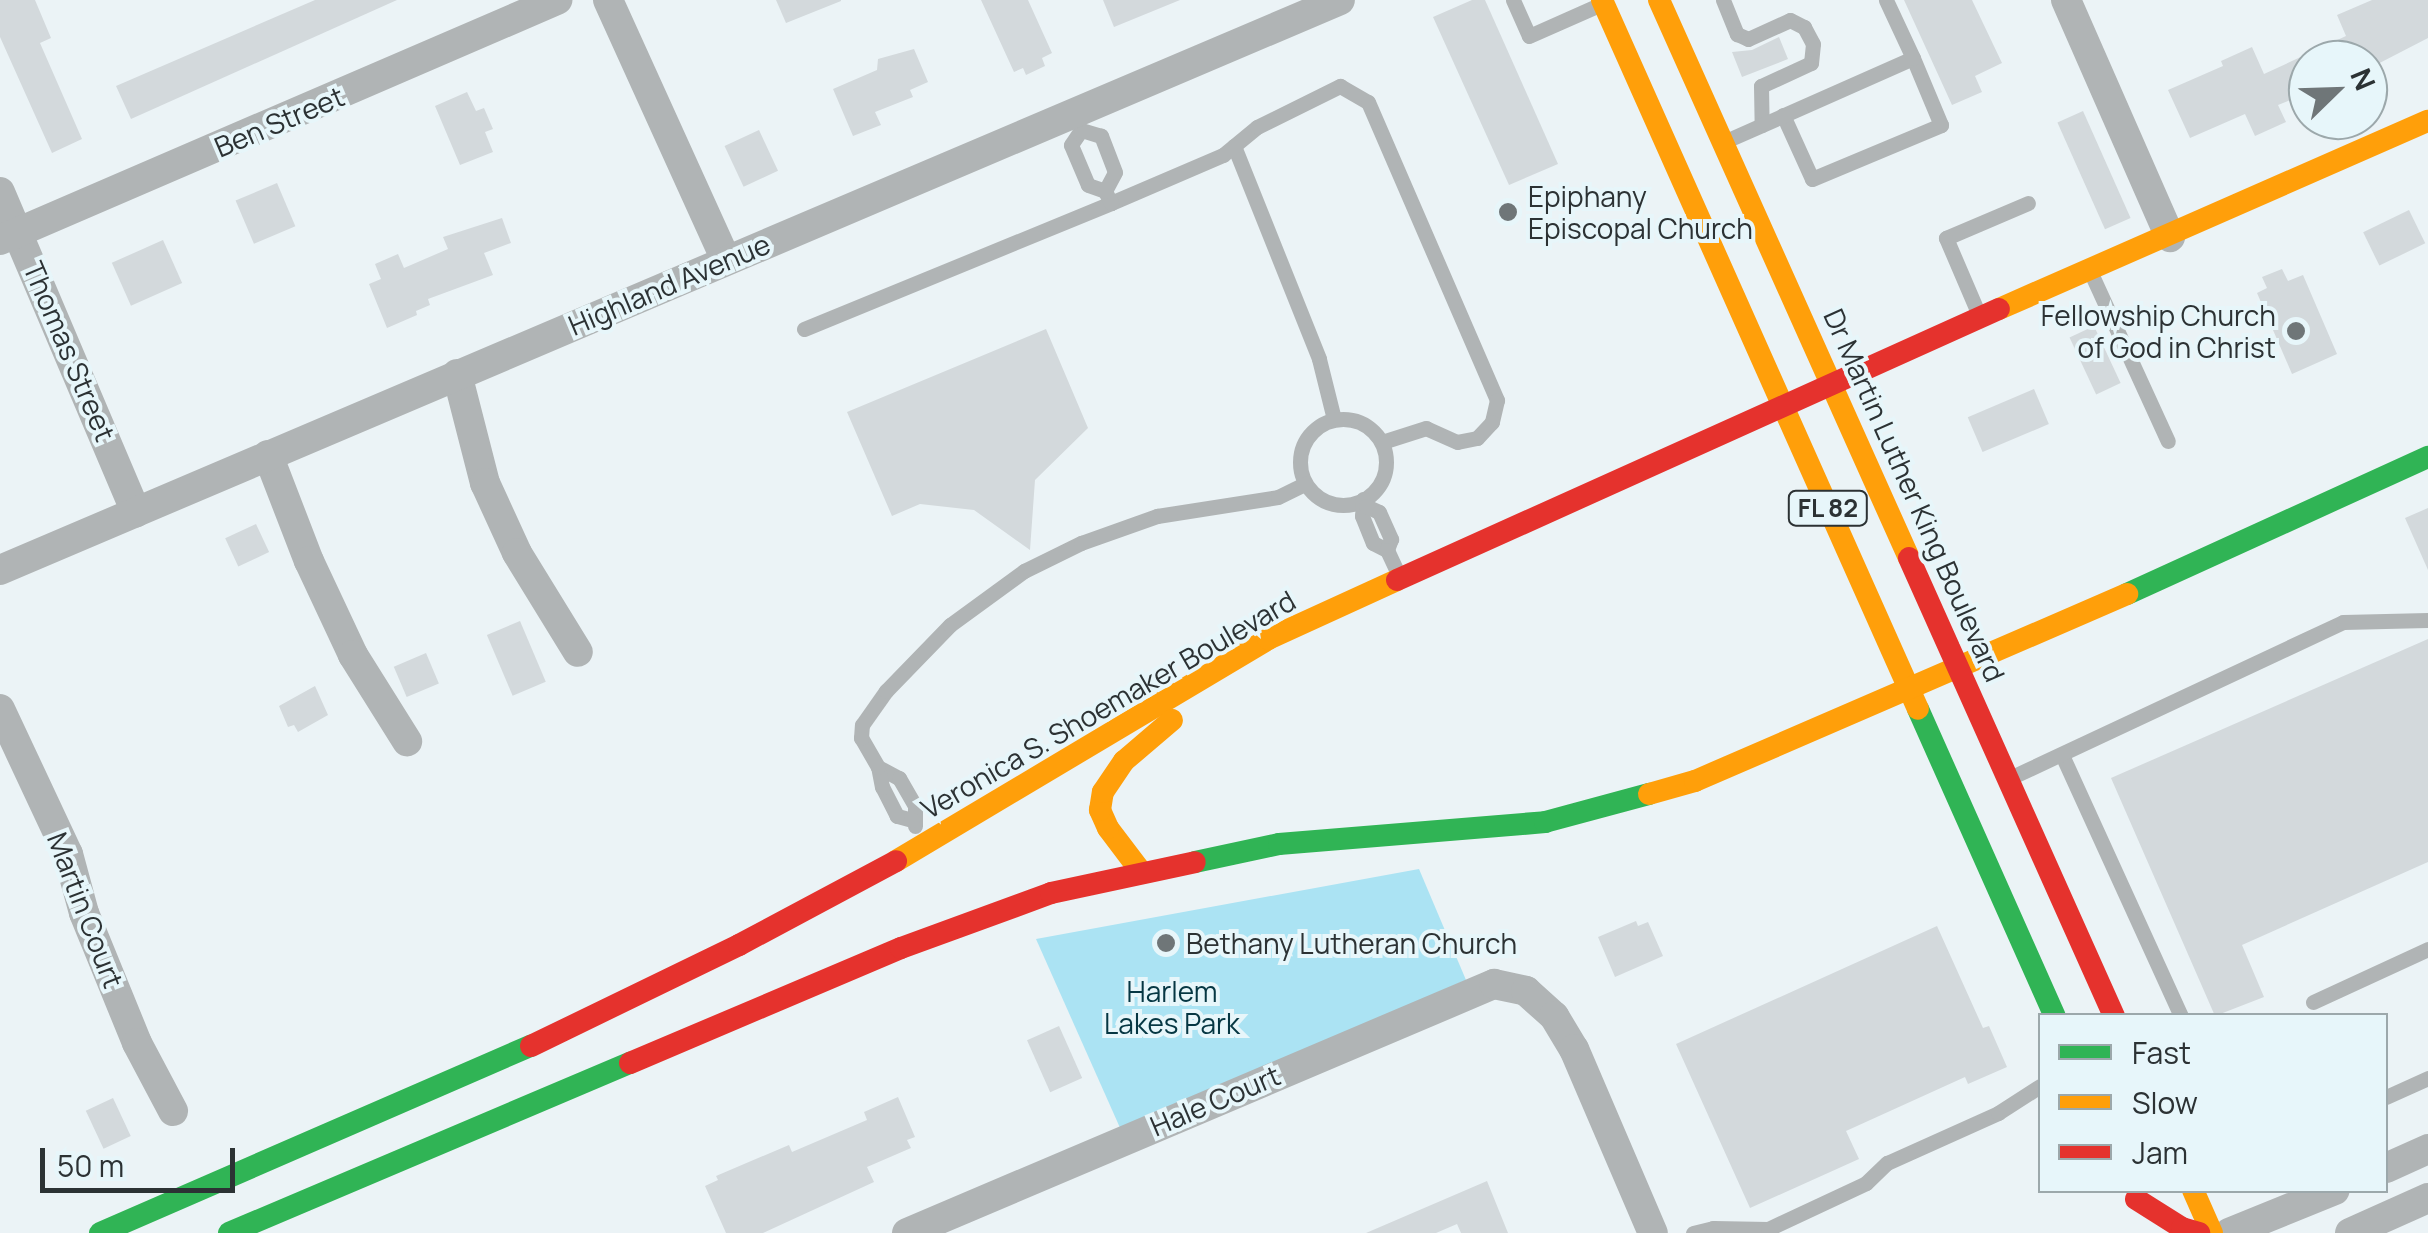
<!DOCTYPE html>
<style>
body{margin:0}
#map{position:relative;width:2428px;height:1233px;overflow:hidden;background:#ebf3f6;font-family:Manrope,sans-serif}
div>[style]{position:absolute}
[style*='--x']{left:calc(var(--x)*1px);top:calc(var(--y)*1px);width:calc(var(--w)*1px);rotate:calc(var(--a)*1deg)}
.green>*{inset:0;background:#abe3f3}
.building>*{inset:0;background:#d3d9dc;transform-origin:0 0}
.lane>*{height:15px;margin:-7.5px;padding:0 7.5px;transform-origin:7.5px;border-radius:7.5px;background:#b0b4b5}
.lane>.ring{margin:-7.5px;padding:0;box-sizing:content-box;background:none;border:15px solid #b0b4b5;border-radius:50%}
.street>*{height:30px;margin:-15px;padding:0 15px;transform-origin:15px;border-radius:15px;background:#b0b4b5}
.fast>*{height:22px;margin:-11px;padding:0 11px;transform-origin:11px;border-radius:11px;background:#30b455}
.slow>*{height:22px;margin:-11px;padding:0 11px;transform-origin:11px;border-radius:11px;background:#ff9f0a}
.jam>*{height:22px;margin:-11px;padding:0 11px;transform-origin:11px;border-radius:11px;background:#e5322d}
.dots>*{width:28px;height:28px;translate:-50% -50%;box-sizing:border-box;border:5px solid #e7f6fa;border-radius:50%}
span{translate:-50% -50%;white-space:nowrap;text-align:center;line-height:1.15;-webkit-text-stroke:8px #e7f6fa;paint-order:stroke}
.shield-label span{padding:2px 8px;background:#e7f6fa;border:2px solid;border-radius:8px;-webkit-text-stroke-width:0}
.shield-label{font-size:25px;color:#2c3234;font-weight:700}
.street-label{font-size:28px;color:#2c3234}
.poi-label{font-size:28px;color:#2c3234}
.left{translate:0 -50%;text-align:left}
.right{translate:-100% -50%;text-align:right}
.park-label{font-size:28px;color:#063743}
.legend{position:absolute;left:2038px;top:1013px;width:350px;height:180px;box-sizing:border-box;background:#e7f6fa;border:2px solid #9ca8ab;margin:0;padding:12px 18px;list-style:none;font-size:30px;color:#2c3234}
.legend li{display:flex;align-items:center;gap:20px;height:50px}
.legend b{width:50px;border:2px solid #9ca8ab}
.north{position:absolute;left:2288px;top:40px;width:100px;height:100px;box-sizing:border-box;background:#e7f6fa;border:2px solid #9ca8ab;border-radius:50%;rotate:67deg;font-size:28px;font-weight:700;line-height:40px;text-align:center;color:#2c3234}
.north::after{content:'';display:block;margin:auto;width:35px;height:45px;background:#6f7678;clip-path:polygon(50% 0,100% 100%,50% 72%,0 100%)}
.scale{position:absolute;left:40px;top:1148px;width:195px;height:45px;box-sizing:border-box;border:5px solid #2c3234;border-top:0;padding-left:12px;font-size:30px;line-height:35px;white-space:nowrap;color:#2c3234;-webkit-text-stroke:8px #e7f6fa;paint-order:stroke}
</style>
<div id="map">
<div class="green">
<div style="clip-path:polygon(1419px 869px,1466px 980px,1121px 1130px,1036px 939px)"></div>
</div>
<div class="building">
<div style="clip-path:polygon(0 0,35px 0,51px 38px,40px 43px,82px 139px,52px 153px,0 37px)"></div>
<div style="clip-path:polygon(315px 0,397px 0,131px 119px,116px 86px)"></div>
<div style="clip-path:polygon(776px 0,841px 0,841px 1px,786px 23px)"></div>
<div style="clip-path:polygon(981px 0,1028px 0,1052px 53px,1042px 58px,1045px 66px,1026px 75px,1023px 68px,1014px 72px)"></div>
<div style="clip-path:polygon(1103px 0,1180px 0,1114px 27px)"></div>
<div style="clip-path:polygon(1472px 0,1485px 0,1558px 164px,1509px 185px,1433px 17px)"></div>
<div style="clip-path:polygon(1904px 0,1972px 0,2002px 63px,1975px 76px,1982px 92px,1952px 105px)"></div>
<div style="clip-path:polygon(2372px 0,2428px 0,2428px 38px,2368px 69px,2368px 60px,2308px 60px,2308px 93px,2278px 105px,2286px 122px,2255px 136px,2245px 114px,2190px 138px,2168px 90px,2223px 66px,2221px 61px,2252px 47px,2264px 74px,2346px 36px,2337px 15px)"></div>
<div style="clip-path:polygon(1779px 37px,1788px 59px,1742px 77px,1732px 52px,1752px 50px)"></div>
<div style="clip-path:polygon(914px 49px,928px 82px,910px 90px,913px 97px,875px 112px,881px 125px,853px 136px,833px 89px,877px 70px,878px 59px)"></div>
<div style="clip-path:polygon(467px 92px,476px 111px,484px 108px,493px 129px,485px 132px,493px 152px,460px 165px,435px 106px)"></div>
<div style="left:2083px;top:111px;width:117px;height:28px;rotate:66deg"></div>
<div style="left:759px;top:130px;width:45px;height:38px;rotate:65deg"></div>
<div style="left:277px;top:183px;width:47px;height:45px;rotate:67deg"></div>
<div style="left:2409px;top:210px;width:37px;height:51px;rotate:64deg"></div>
<div style="clip-path:polygon(502px 218px,511px 243px,484px 253px,493px 275px,428px 299px,430px 305px,416px 311px,417px 315px,387px 328px,369px 284px,381px 279px,375px 264px,398px 254px,404px 268px,448px 249px,443px 237px)"></div>
<div style="left:163px;top:240px;width:47px;height:56px;rotate:66deg"></div>
<div style="clip-path:polygon(2282px 269px,2288px 281px,2303px 275px,2337px 354px,2292px 374px,2257px 293px,2267px 288px,2262px 277px)"></div>
<div style="left:2094px;top:326px;width:63px;height:27px;rotate:65deg"></div>
<div style="clip-path:polygon(1046px 329px,1088px 428px,1035px 480px,1030px 550px,974px 510px,920px 504px,892px 516px,847px 412px)"></div>
<div style="left:2034px;top:389px;width:38px;height:72px;rotate:67deg"></div>
<div style="clip-path:polygon(2428px 508px,2428px 570px,2405px 518px)"></div>
<div style="left:256px;top:524px;width:31px;height:34px;rotate:65deg"></div>
<div style="left:520px;top:621px;width:66px;height:36px;rotate:67deg"></div>
<div style="clip-path:polygon(2428px 639px,2428px 862px,2242px 945px,2264px 997px,2215px 1016px,2111px 778px)"></div>
<div style="left:426px;top:653px;width:33px;height:35px;rotate:67deg"></div>
<div style="clip-path:polygon(315px 686px,328px 715px,298px 732px,294px 725px,288px 727px,279px 706px)"></div>
<div style="clip-path:polygon(1636px 921px,1638px 926px,1648px 922px,1663px 956px,1615px 977px,1598px 937px)"></div>
<div style="clip-path:polygon(1937px 926px,1983px 1028px,1989px 1026px,2007px 1067px,1968px 1084px,1965px 1077px,1846px 1131px,1859px 1159px,1750px 1208px,1676px 1044px)"></div>
<div style="left:1059px;top:1026px;width:57px;height:35px;rotate:66deg"></div>
<div style="clip-path:polygon(898px 1097px,915px 1137px,907px 1140px,911px 1148px,867px 1167px,874px 1182px,763px 1233px,726px 1233px,705px 1186px,718px 1180px,716px 1176px,789px 1145px,792px 1152px,867px 1120px,864px 1112px)"></div>
<div style="left:113px;top:1098px;width:42px;height:30px;rotate:65deg"></div>
<div style="clip-path:polygon(1487px 1181px,1508px 1233px,1461px 1233px,1457px 1224px,1436px 1233px,1366px 1233px)"></div>
</div>
<div class="lane">
<div style="--x:1513;--y:0;--w:39;--a:66"></div>
<div style="--x:1529;--y:36;--w:77;--a:-23.9"></div>
<div style="--x:1723;--y:0;--w:37;--a:68"></div>
<div style="--x:1737;--y:34;--w:12;--a:24"></div>
<div style="--x:1748;--y:39;--w:46;--a:-24.3"></div>
<div style="--x:1790;--y:20;--w:16;--a:27"></div>
<div style="--x:1804;--y:27;--w:19;--a:62"></div>
<div style="--x:1813;--y:44;--w:19;--a:96"></div>
<div style="--x:1811;--y:63;--w:55;--a:155.3"></div>
<div style="--x:1761;--y:86;--w:39;--a:89"></div>
<div style="--x:1783;--y:115;--w:70;--a:65.6"></div>
<div style="--x:1812;--y:179;--w:140;--a:-22.7"></div>
<div style="--x:1941;--y:125;--w:73;--a:-112.7"></div>
<div style="--x:1081;--y:130;--w:18;--a:124"></div>
<div style="--x:1071;--y:145;--w:43;--a:67"></div>
<div style="--x:1088;--y:185;--w:18;--a:19"></div>
<div style="--x:1728;--y:140;--w:202;--a:-23.9"></div>
<div style="--x:1913;--y:58;--w:64;--a:-115"></div>
<div style="--x:1234;--y:146;--w:229;--a:68.2"></div>
<div style="--x:1319;--y:359;--w:62;--a:76"></div>
<div style="--x:1111;--y:203;--w:122;--a:-23.2"></div>
<div style="--x:1223;--y:155;--w:44;--a:-39.5"></div>
<div style="--x:1257;--y:127;--w:93;--a:-26.3"></div>
<div style="--x:1340;--y:86;--w:32;--a:30"></div>
<div style="--x:1368;--y:102;--w:325;--a:66.6"></div>
<div style="--x:1497;--y:400;--w:23;--a:103"></div>
<div style="--x:1492;--y:422;--w:22;--a:133"></div>
<div style="--x:1477;--y:438;--w:20;--a:169"></div>
<div style="--x:1457;--y:442;--w:34;--a:-156"></div>
<div style="--x:1426;--y:428;--w:46;--a:162.3"></div>
<div style="--x:2090;--y:271;--w:187;--a:65.4"></div>
<div style="--x:1979;--y:315;--w:84;--a:-113.2"></div>
<div style="--x:1946;--y:238;--w:89;--a:-23.1"></div>
<div style="--x:804;--y:329;--w:332;--a:-22.3"></div>
<div style="--x:1111;--y:203;--w:13;--a:-117"></div>
<div style="--x:1105;--y:191;--w:21;--a:-62"></div>
<div style="--x:1115;--y:172;--w:39;--a:-111"></div>
<div style="--x:1101;--y:136;--w:21;--a:-163"></div>
<div class="ring" style="left:1300px;top:419px;width:71px;height:71px"></div>
<div style="--x:1363;--y:499;--w:17;--a:93"></div>
<div style="--x:1362;--y:516;--w:29;--a:68"></div>
<div style="--x:1373;--y:543;--w:16;--a:27"></div>
<div style="--x:1366;--y:506;--w:14;--a:25"></div>
<div style="--x:1379;--y:512;--w:30;--a:66"></div>
<div style="--x:1391;--y:539;--w:12;--a:110"></div>
<div style="--x:1387;--y:550;--w:26;--a:65"></div>
<div style="--x:2062;--y:755;--w:287;--a:65.5"></div>
<div style="--x:878;--y:767;--w:24;--a:28"></div>
<div style="--x:899;--y:778;--w:32;--a:60"></div>
<div style="--x:915;--y:806;--w:20;--a:90"></div>
<div style="--x:2012;--y:777;--w:365;--a:-25.1"></div>
<div style="--x:2343;--y:622;--w:85;--a:-1.3"></div>
<div style="--x:912;--y:820;--w:16;--a:-165"></div>
<div style="--x:897;--y:816;--w:33;--a:-117"></div>
<div style="--x:882;--y:787;--w:20;--a:-101"></div>
<div style="--x:878;--y:767;--w:34;--a:-120"></div>
<div style="--x:861;--y:738;--w:13;--a:-86"></div>
<div style="--x:862;--y:725;--w:42;--a:-54.8"></div>
<div style="--x:886;--y:691;--w:92;--a:-45.9"></div>
<div style="--x:950;--y:625;--w:92;--a:-36.1"></div>
<div style="--x:1024;--y:571;--w:64;--a:-26.2"></div>
<div style="--x:1081;--y:543;--w:81;--a:-19.6"></div>
<div style="--x:1157;--y:516;--w:122;--a:-8.9"></div>
<div style="--x:1278;--y:497;--w:30;--a:-26"></div>
<div style="--x:2313;--y:1002;--w:127;--a:-24.7"></div>
<div style="--x:2386;--y:1097;--w:46;--a:-24.3"></div>
<div style="--x:1693;--y:1233;--w:21;--a:-14"></div>
<div style="--x:1713;--y:1228;--w:55;--a:1"></div>
<div style="--x:1768;--y:1229;--w:108;--a:-25.1"></div>
<div style="--x:1866;--y:1183;--w:29;--a:-44"></div>
<div style="--x:1887;--y:1163;--w:122;--a:-24.2"></div>
<div style="--x:1998;--y:1113;--w:50;--a:-32.7"></div>
</div>
<div class="street">
<div style="--x:608;--y:0;--w:286;--a:65.6"></div>
<div style="--x:2066;--y:0;--w:259;--a:66.3"></div>
<div style="--x:0;--y:192;--w:348;--a:67"></div>
<div style="--x:0;--y:240;--w:607;--a:-23.31"></div>
<div style="--x:457;--y:374;--w:113;--a:75.6"></div>
<div style="--x:485;--y:483;--w:77;--a:65.4"></div>
<div style="--x:517;--y:553;--w:116;--a:58.4"></div>
<div style="--x:268;--y:455;--w:114;--a:68.9"></div>
<div style="--x:309;--y:561;--w:104;--a:64.9"></div>
<div style="--x:353;--y:655;--w:102;--a:57.9"></div>
<div style="--x:0;--y:570;--w:1456;--a:-23.04"></div>
<div style="--x:0;--y:709;--w:160;--a:64.9"></div>
<div style="--x:68;--y:854;--w:61;--a:74.8"></div>
<div style="--x:84;--y:913;--w:140;--a:67.8"></div>
<div style="--x:137;--y:1043;--w:77;--a:62.1"></div>
<div style="--x:2386;--y:1168;--w:46;--a:-24.3"></div>
<div style="--x:907;--y:1233;--w:638;--a:-22.99"></div>
<div style="--x:1494;--y:984;--w:33;--a:12"></div>
<div style="--x:1526;--y:991;--w:38;--a:42"></div>
<div style="--x:1554;--y:1016;--w:39;--a:59"></div>
<div style="--x:1574;--y:1049;--w:200;--a:66.8"></div>
<div style="--x:2229;--y:1233;--w:114;--a:-22.1"></div>
<div style="--x:2350;--y:1233;--w:85;--a:-24.2"></div>
</div>
<div class="fast">
<div style="--x:2127;--y:594;--w:331;--a:-24.5"></div>
<div style="--x:1918;--y:709;--w:336;--a:66"></div>
<div style="--x:1195;--y:862;--w:86;--a:-12.1"></div>
<div style="--x:1279;--y:844;--w:267;--a:-4.7"></div>
<div style="--x:1545;--y:822;--w:108;--a:-15.1"></div>
<div style="--x:100;--y:1233;--w:470;--a:-23.5"></div>
<div style="--x:229;--y:1233;--w:436;--a:-23"></div>
</div>
<div class="slow">
<div style="--x:1602;--y:0;--w:776;--a:65.98"></div>
<div style="--x:1659;--y:0;--w:611;--a:65.87"></div>
<div style="--x:1999;--y:309;--w:468;--a:-23.7"></div>
<div style="--x:1649;--y:794;--w:48;--a:-15.8"></div>
<div style="--x:1695;--y:781;--w:471;--a:-23.4"></div>
<div style="--x:896;--y:861;--w:433;--a:-30.8"></div>
<div style="--x:1268;--y:639;--w:142;--a:-24.6"></div>
<div style="--x:1142;--y:873;--w:56;--a:-127.1"></div>
<div style="--x:1108;--y:828;--w:20;--a:-114"></div>
<div style="--x:1100;--y:810;--w:18;--a:-81"></div>
<div style="--x:1103;--y:792;--w:37;--a:-56"></div>
<div style="--x:1124;--y:761;--w:63;--a:-40.5"></div>
<div style="--x:2193;--y:1190;--w:47;--a:66.2"></div>
</div>
<div class="jam">
<div style="--x:1909;--y:558;--w:502;--a:65.89"></div>
<div style="--x:1397;--y:580;--w:660;--a:-24.24"></div>
<div style="--x:531;--y:1046;--w:231;--a:-25.9"></div>
<div style="--x:739;--y:945;--w:178;--a:-28.1"></div>
<div style="--x:630;--y:1063;--w:294;--a:-23"></div>
<div style="--x:901;--y:948;--w:160;--a:-20.1"></div>
<div style="--x:1051;--y:893;--w:147;--a:-12.1"></div>
<div style="--x:2136;--y:1199;--w:54;--a:32.2"></div>
<div style="--x:2182;--y:1228;--w:18;--a:16"></div>
</div>
<div class="dots">
<div style="left:1508px;top:212px;background:#6f7678"></div>
<div style="left:2296px;top:331px;background:#6f7678"></div>
<div style="left:1166px;top:943px;background:#6f7678"></div>
</div>
<div class="shield-label">
<span style="left:1828px;top:508px">FL 82</span>
</div>
<div class="street-label">
<span style="left:279px;top:121px;rotate:-23deg">Ben Street</span>
<span style="left:669px;top:284px;rotate:-23deg">Highland Avenue</span>
<span style="left:70px;top:351px;rotate:67deg">Thomas Street</span>
<span style="left:1915px;top:495px;rotate:66deg">Dr Martin Luther King Boulevard</span>
<span style="left:1108px;top:704px;rotate:-30deg">Veronica S. Shoemaker Boulevard</span>
<span style="left:86px;top:910px;rotate:69deg">Martin Court</span>
<span style="left:1215px;top:1100px;rotate:-23deg">Hale Court</span>
</div>
<div class="poi-label">
<span class="left" style="left:1528px;top:212px">Epiphany<br>Episcopal Church</span>
<span class="right" style="left:2276px;top:331px">Fellowship Church<br>of God in Christ</span>
<span class="left" style="left:1186px;top:943px">Bethany Lutheran Church</span>
</div>
<div class="park-label">
<span style="left:1172px;top:1007px">Harlem<br>Lakes Park</span>
</div>
<ul class="legend">
<li><b style="height:12px;background:#30b455"></b>Fast</li>
<li><b style="height:12px;background:#ff9f0a"></b>Slow</li>
<li><b style="height:12px;background:#e5322d"></b>Jam</li>
</ul>
<div class="north">N</div>
<div class="scale">50 m</div>
</div>
